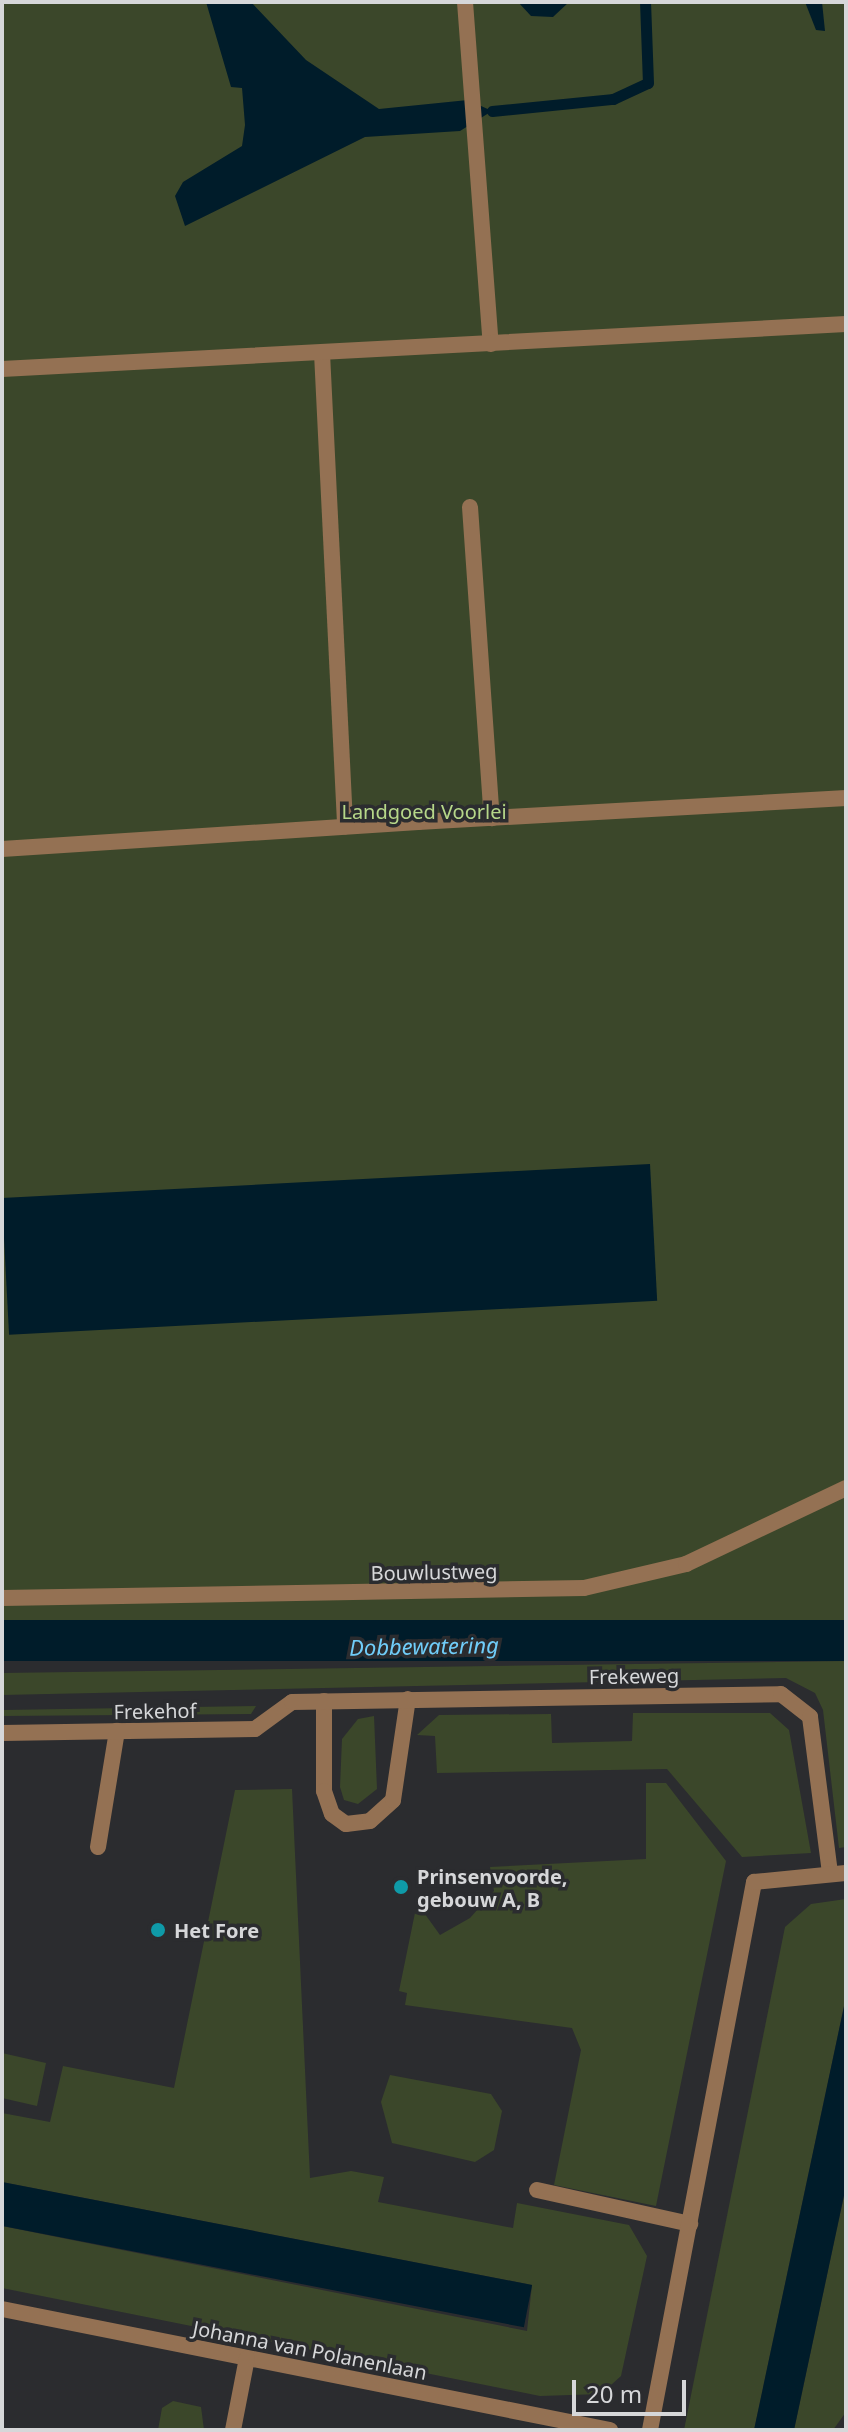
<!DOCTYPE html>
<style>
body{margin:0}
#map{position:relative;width:848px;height:2432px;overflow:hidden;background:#2b2c2f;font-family:"Noto Sans",sans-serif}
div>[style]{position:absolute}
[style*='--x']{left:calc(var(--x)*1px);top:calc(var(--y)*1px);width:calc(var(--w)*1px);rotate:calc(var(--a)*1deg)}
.green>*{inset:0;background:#3b472a;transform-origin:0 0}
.water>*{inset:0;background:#001c2a;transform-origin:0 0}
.stream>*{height:11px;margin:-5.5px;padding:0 5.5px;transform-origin:5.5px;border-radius:5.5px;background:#001c2a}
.lane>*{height:16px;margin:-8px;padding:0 8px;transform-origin:8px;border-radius:8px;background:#947153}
.street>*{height:16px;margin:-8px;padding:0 8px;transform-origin:8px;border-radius:8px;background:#947153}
.dots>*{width:22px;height:22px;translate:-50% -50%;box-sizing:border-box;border:4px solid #2b2c2f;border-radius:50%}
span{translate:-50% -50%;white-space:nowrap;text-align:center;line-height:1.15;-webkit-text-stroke:7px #2b2c2f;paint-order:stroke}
.park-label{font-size:20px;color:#b6d789}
.street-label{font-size:20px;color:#d6d7d9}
.poi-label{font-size:20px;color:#d6d7d9;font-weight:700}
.left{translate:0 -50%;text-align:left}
.water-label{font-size:22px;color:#70cdf9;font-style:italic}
.frame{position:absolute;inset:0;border:4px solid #d6d7d9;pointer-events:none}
.scale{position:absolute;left:572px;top:2380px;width:114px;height:36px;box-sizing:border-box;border:4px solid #d6d7d9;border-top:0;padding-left:10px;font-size:24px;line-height:28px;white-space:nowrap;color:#d6d7d9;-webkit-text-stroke:6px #2b2c2f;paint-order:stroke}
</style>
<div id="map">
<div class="green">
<div style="left:2px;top:2px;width:844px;height:1632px"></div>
<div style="clip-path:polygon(846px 1661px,846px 1847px,839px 1848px,823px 1710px,815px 1693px,786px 1678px,2px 1695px,2px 1673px)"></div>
<div style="clip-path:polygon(256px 1706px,251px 1714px,2px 1716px,2px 1710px)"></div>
<div style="clip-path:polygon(633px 1713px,770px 1713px,789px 1730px,811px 1853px,742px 1857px,667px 1769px,437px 1773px,435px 1736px,417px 1735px,439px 1715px,551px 1714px,552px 1743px,632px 1741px)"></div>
<div style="clip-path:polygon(374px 1716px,377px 1789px,358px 1804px,344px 1800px,340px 1787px,342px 1739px,358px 1719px)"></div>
<div style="clip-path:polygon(646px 1783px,666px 1783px,726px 1861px,656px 2206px,554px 2185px,581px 2050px,572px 2028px,405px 2005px,407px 1993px,399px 1991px,417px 1903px,440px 1935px,470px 1918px,494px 1891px,490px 1867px,646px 1859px)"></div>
<div style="clip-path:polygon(292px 1789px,310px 2178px,351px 2171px,384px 2177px,378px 2202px,513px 2228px,517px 2203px,629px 2225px,647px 2256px,621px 2376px,601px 2394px,540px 2396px,2px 2288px,2px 2226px,527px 2331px,532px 2285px,2px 2182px,2px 2113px,50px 2122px,63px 2066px,174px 2088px,235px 1790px)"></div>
<div style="clip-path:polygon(846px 1899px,846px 1997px,754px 2430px,684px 2430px,785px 1927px,811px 1904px)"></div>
<div style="clip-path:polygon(2px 2053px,46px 2063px,37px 2106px,2px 2098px)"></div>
<div style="clip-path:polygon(390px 2075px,491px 2094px,502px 2111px,494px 2150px,475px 2162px,392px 2143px,381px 2102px)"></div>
<div style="clip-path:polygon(846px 2186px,846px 2412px,833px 2430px,794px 2430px)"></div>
<div style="clip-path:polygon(173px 2401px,201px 2407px,204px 2430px,158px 2430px,162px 2408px)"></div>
</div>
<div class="water">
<div style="clip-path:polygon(206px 2px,251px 2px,306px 60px,379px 109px,468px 100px,492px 111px,460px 131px,365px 137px,185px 226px,175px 196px,183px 182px,242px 146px,245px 125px,242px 88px,231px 87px)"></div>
<div style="clip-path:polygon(518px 2px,569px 2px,553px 17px,531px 16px)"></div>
<div style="clip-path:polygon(805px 2px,822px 2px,825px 31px,816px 30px)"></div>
<div style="left:650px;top:1164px;width:137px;height:649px;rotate:87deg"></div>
<div style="left:846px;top:1620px;width:41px;height:844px;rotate:90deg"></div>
<div style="clip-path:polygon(846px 1997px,846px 2186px,794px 2430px,754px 2430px)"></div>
<div style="left:2px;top:2182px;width:540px;height:43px;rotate:11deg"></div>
</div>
<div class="stream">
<div style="--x:492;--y:111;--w:122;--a:-5.7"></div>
<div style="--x:613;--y:99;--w:38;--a:-25"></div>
<div style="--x:648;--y:83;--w:81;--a:-92.1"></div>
</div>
<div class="lane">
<div style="--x:465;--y:2;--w:343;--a:85.7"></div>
<div style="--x:322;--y:353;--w:474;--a:87.2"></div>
<div style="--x:2;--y:369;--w:845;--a:-3.05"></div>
<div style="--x:470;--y:507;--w:312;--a:86"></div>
<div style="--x:418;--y:822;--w:429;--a:-3.2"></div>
<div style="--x:2;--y:1598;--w:582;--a:-0.98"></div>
<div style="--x:584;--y:1588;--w:105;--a:-13.2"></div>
<div style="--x:686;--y:1564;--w:177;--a:-25.4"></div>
<div style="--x:324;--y:1701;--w:90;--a:90"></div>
<div style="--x:324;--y:1791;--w:24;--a:71"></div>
<div style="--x:332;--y:1814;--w:17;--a:36"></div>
<div style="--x:346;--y:1824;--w:24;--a:-7"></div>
<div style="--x:370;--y:1821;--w:31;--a:-42"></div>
<div style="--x:393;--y:1800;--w:102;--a:-81.6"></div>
<div style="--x:98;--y:1847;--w:118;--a:-80.7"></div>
</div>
<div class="street">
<div style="--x:2;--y:849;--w:417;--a:-3.7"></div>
<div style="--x:2;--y:1733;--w:253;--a:-0.9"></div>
<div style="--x:255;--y:1729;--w:46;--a:-36.1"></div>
<div style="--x:292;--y:1702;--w:489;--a:-0.9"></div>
<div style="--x:781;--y:1694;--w:37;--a:38"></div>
<div style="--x:810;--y:1717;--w:158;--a:82.7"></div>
<div style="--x:537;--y:2190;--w:157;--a:12.5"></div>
<div style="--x:2;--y:2309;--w:620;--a:11.26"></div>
<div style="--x:233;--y:2430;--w:73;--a:-79"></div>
<div style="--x:650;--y:2430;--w:558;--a:-79.25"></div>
<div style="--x:754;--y:1882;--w:92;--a:-5.6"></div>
</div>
<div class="dots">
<div style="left:401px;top:1887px;background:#0f9aa8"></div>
<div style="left:158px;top:1930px;background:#0f9aa8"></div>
</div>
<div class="park-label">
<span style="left:424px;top:811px">Landgoed Voorlei</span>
</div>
<div class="street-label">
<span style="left:434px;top:1572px;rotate:-1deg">Bouwlustweg</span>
<span style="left:634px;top:1676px;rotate:-1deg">Frekeweg</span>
<span style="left:155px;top:1711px;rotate:-1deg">Frekehof</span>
<span style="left:310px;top:2350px;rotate:11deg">Johanna van Polanenlaan</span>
</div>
<div class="poi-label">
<span class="left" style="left:417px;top:1888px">Prinsenvoorde,<br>gebouw A, B</span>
<span class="left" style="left:174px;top:1930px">Het Fore</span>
</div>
<div class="water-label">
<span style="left:424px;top:1646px;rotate:-1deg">Dobbewatering</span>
</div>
<div class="frame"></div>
<div class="scale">20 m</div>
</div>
